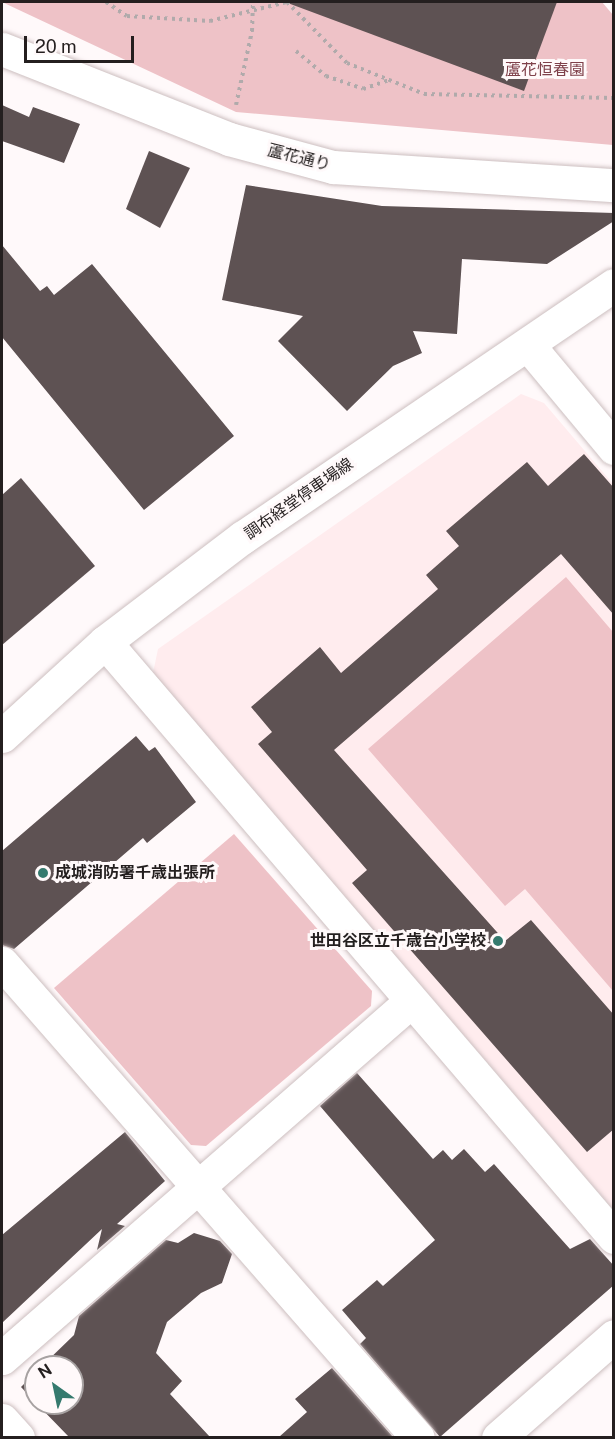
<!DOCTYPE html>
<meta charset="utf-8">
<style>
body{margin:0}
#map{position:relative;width:615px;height:1439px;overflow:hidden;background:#fff9fa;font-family:"Public Sans","Noto Sans JP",sans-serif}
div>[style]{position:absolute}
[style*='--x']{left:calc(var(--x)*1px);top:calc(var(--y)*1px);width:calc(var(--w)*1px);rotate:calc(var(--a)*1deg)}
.built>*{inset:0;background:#ffecee}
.green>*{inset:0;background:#eec2c7}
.building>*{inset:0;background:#5e5253}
.path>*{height:4px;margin-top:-2px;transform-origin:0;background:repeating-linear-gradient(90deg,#b0aaab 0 3px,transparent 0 7.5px)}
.roads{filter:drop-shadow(0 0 2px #cdbfc0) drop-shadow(0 0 2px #cdbfc0)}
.minor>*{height:33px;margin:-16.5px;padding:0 16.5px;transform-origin:16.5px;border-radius:16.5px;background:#fff}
.major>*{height:33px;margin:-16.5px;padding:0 16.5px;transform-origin:16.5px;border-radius:16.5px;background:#fff}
.dots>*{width:16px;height:16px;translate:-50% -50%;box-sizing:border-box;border:3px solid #fff9fa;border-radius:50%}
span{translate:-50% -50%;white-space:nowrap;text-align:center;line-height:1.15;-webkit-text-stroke:6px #fff9fa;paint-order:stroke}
.park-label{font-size:16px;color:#7f404a}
.street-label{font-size:16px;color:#241f1f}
.poi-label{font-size:16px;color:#241f1f;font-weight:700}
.left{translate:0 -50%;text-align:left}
.right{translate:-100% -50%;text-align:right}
.frame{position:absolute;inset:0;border:3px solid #241f1f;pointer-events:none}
.north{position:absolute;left:24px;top:1355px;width:60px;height:60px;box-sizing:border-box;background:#fff9fa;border:2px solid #a7a2a2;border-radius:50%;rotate:327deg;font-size:16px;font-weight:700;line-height:24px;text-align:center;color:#241f1f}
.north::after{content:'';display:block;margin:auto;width:21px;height:27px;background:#357a6e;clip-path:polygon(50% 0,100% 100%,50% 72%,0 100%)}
.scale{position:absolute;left:24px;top:36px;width:110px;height:27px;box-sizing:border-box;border:3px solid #241f1f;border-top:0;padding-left:8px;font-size:18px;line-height:21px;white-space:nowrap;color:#241f1f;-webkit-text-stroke:4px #fff9fa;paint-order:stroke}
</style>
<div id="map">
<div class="built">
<div style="clip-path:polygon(521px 394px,544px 403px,613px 484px,613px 1209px,153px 673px,158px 649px)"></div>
</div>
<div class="green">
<div style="clip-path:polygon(2px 2px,602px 2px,613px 15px,613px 145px,236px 112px)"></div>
<div style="clip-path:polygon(566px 577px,613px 632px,613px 991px,525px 889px,505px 906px,368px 749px)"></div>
<div style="clip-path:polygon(234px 834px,372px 991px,371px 1006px,206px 1146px,191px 1145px,54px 988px)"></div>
</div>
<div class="building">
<div style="clip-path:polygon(285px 2px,557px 2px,524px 91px)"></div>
<div style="clip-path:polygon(2px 105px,29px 117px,33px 107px,80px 124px,64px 163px,2px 141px)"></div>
<div style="clip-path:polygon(149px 151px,190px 168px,160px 228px,126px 209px)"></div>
<div style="clip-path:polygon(246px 185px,382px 206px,614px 213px,614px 221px,547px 264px,462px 259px,457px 334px,413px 331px,422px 353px,393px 366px,347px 411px,278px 341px,303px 316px,222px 300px)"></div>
<div style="clip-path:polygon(2px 245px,40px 291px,47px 286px,54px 295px,92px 264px,234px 436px,144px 510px,2px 337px)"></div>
<div style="clip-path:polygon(584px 454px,614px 488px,614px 615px,561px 554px,334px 750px,505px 941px,531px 920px,614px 1015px,614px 1129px,587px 1152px,352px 883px,367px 870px,258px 744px,272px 732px,251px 707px,320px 647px,341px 673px,438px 589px,426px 575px,459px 546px,446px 531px,527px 462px,548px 486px)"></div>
<div style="clip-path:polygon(21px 478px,95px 566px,2px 645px,2px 495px)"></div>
<div style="clip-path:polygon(136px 736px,149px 751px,155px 747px,196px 802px,147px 843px,143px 838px,14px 949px,2px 945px,2px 851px)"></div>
<div style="clip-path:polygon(357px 1073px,433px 1159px,443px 1150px,452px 1160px,464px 1149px,485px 1172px,494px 1164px,570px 1249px,590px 1239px,614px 1266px,614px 1285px,440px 1437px,360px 1344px,366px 1338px,342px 1310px,377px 1280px,383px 1286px,435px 1240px,320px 1106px)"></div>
<div style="clip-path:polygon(125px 1132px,165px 1181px,117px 1224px,125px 1226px,97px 1250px,102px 1229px,2px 1323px,2px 1235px)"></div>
<div style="clip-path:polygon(194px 1233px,220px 1241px,232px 1254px,222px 1283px,201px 1293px,167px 1322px,156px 1353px,182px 1381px,170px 1394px,210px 1437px,69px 1437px,36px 1403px,72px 1403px,72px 1367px,41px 1367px,74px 1335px,79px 1316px,166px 1240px,178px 1243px)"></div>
<div style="clip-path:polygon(332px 1368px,393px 1437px,279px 1437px,307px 1412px,295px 1399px)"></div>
<div style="clip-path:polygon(36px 1372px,36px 1403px,21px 1387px)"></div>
</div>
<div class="path">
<div style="--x:106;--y:2;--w:25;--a:34"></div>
<div style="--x:127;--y:16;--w:83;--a:3.4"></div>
<div style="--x:210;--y:21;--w:79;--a:-13.9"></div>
<div style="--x:287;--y:2;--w:86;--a:45.5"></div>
<div style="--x:347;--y:63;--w:83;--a:21.9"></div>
<div style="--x:424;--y:94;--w:190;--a:1.2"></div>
<div style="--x:296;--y:51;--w:39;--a:40"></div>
<div style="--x:326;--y:76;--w:39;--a:19"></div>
<div style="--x:363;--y:89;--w:28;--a:-19"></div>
<div style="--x:236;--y:105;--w:76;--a:-77.8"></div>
<div style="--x:252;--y:31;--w:29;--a:-88"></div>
</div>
<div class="roads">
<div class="minor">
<div style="--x:2;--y:49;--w:244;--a:21.6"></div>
<div style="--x:229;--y:139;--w:108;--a:15.1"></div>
<div style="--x:333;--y:167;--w:282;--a:3.7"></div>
<div style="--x:529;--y:346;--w:133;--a:50.2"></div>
<div style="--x:105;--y:642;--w:783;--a:49.45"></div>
<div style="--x:2;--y:963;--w:631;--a:48.79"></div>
<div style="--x:2;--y:1358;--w:541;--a:-41.11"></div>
<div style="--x:2;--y:1420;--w:24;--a:48"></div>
<div style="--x:498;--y:1438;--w:154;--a:-41.3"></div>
</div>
<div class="major">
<div style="--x:2;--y:736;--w:139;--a:-42.4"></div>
<div style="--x:105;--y:642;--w:173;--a:-37.3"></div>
<div style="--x:243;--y:537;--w:448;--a:-34.2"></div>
</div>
</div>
<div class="dots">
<div style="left:43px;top:873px;background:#357a6e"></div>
<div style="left:498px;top:941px;background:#357a6e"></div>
</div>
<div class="park-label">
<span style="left:545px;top:70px">蘆花恒春園</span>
</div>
<div class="street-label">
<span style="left:299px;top:158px;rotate:14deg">蘆花通り</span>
<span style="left:299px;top:499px;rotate:-35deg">調布経堂停車場線</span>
</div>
<div class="poi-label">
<span class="left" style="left:55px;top:873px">成城消防署千歳出張所</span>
<span class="right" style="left:486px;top:941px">世田谷区立千歳台小学校</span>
</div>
<div class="frame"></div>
<div class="north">N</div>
<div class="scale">20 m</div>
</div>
